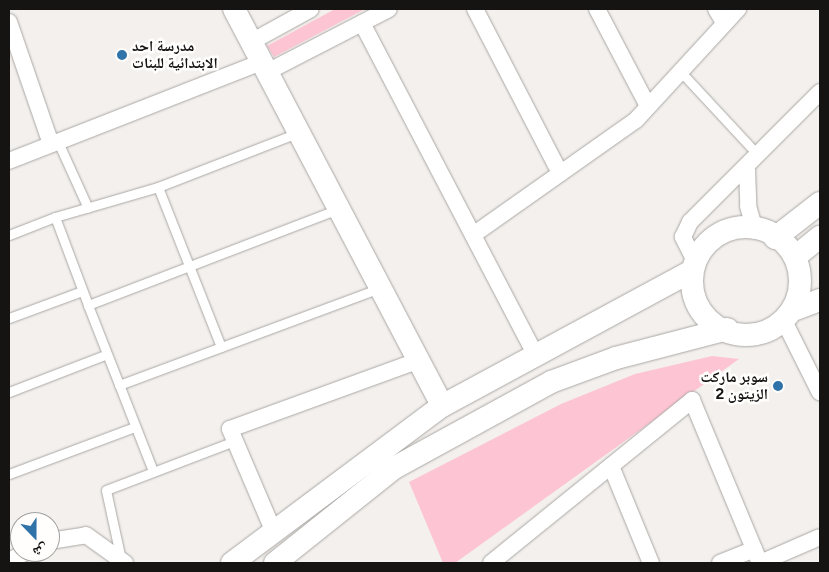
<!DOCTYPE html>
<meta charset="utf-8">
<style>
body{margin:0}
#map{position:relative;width:829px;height:572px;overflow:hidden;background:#f3f0ed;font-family:Figtree,"Noto Naskh Arabic",sans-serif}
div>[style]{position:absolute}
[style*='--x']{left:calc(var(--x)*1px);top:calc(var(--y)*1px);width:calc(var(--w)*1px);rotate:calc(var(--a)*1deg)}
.green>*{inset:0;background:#fdc5d3}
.roads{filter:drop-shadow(0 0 1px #aaa7a4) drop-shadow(0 0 1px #aaa7a4)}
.lane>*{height:9px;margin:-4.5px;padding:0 4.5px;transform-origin:4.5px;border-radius:4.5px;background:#fff}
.street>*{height:16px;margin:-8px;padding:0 8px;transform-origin:8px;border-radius:8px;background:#fff}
.secondary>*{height:22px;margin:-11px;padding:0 11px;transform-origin:11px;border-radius:11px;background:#fff}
.secondary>.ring{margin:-11px;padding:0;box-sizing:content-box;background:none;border:22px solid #fff;border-radius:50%}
.dots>*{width:14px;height:14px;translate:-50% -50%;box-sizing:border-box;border:2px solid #fffefc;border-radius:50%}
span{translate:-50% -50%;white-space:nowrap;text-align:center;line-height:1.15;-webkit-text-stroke:5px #fffefc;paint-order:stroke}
.poi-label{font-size:15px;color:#151413;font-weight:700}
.left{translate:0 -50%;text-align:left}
.right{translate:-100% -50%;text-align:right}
.frame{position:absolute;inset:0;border:10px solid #151413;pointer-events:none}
.north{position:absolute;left:10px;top:512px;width:50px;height:50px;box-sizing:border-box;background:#fffefc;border:1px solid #a1a09f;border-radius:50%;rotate:158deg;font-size:14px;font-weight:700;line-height:20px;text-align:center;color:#151413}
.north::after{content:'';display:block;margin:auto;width:18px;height:22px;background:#3073a9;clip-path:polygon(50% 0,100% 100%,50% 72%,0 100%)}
</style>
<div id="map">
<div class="green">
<div style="clip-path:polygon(335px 9px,365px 9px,274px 57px,267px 46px)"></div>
<div style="clip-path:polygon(712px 356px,739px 359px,455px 563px,443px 563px,409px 482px,561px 404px,635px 374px)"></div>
</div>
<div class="roads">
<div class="lane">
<div style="--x:680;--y:71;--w:116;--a:47.1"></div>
<div style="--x:58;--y:142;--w:72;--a:65.6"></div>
<div style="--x:158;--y:187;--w:172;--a:68.5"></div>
<div style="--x:55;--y:217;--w:107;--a:-16.2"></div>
<div style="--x:158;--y:187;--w:149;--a:-21.2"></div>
<div style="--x:9;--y:235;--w:49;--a:-21.4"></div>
<div style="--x:55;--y:217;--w:94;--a:69.4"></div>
<div style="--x:9;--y:318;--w:78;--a:-20.3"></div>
<div style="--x:119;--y:385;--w:278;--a:-20.4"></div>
<div style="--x:9;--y:392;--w:103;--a:-21.1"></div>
<div style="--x:153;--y:471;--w:178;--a:-111.4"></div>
<div style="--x:88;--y:305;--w:268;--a:-21"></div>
<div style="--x:9;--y:474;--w:134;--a:-20.5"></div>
<div style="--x:120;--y:555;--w:66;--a:-102.2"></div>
<div style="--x:106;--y:490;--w:135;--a:-20.9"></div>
</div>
<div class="street">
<div style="--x:475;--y:9;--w:185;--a:62.6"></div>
<div style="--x:597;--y:9;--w:110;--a:62.3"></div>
<div style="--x:716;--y:9;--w:16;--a:60"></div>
<div style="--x:9;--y:22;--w:129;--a:71"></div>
<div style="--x:362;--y:23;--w:373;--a:62.4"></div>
<div style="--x:251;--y:42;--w:68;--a:-28.8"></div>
<div style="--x:267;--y:72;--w:137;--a:-27.3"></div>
<div style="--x:9;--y:161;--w:272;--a:-21.4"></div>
<div style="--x:747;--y:168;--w:38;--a:88"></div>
<div style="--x:748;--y:206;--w:26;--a:74"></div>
<div style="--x:473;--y:235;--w:199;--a:-35.2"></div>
<div style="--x:636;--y:120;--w:151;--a:-47.4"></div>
<div style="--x:694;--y:259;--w:25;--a:-117"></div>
<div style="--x:683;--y:237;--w:17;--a:-65"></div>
<div style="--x:690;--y:222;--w:184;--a:-45"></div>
<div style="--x:784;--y:321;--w:80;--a:63.4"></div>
<div style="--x:611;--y:466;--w:105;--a:67.6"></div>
<div style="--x:273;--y:530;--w:110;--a:-113.1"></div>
<div style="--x:230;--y:429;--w:199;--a:-20"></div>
<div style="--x:50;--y:541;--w:36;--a:-9"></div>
<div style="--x:86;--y:535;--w:48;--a:35.7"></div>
<div style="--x:9;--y:561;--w:19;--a:-28"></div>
<div style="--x:491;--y:563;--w:259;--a:-39"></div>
<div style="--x:692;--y:400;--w:177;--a:67.4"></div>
<div style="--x:720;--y:563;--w:37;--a:-22"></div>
<div style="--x:760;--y:563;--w:65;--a:-23.4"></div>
</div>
<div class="secondary">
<div style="--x:234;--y:9;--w:448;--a:62.3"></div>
<div class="ring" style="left:692px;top:227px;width:86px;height:86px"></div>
<div style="--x:775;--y:238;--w:57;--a:-37.9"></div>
<div style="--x:795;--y:257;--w:32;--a:-39"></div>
<div style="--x:796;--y:309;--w:26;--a:-21"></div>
<div style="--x:232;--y:563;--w:262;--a:-36.8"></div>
<div style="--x:442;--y:406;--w:282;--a:-28.4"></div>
<div style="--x:275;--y:563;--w:152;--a:-38.6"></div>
<div style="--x:394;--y:468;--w:179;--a:-28.7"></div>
<div style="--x:551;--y:382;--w:69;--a:-20.3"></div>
<div style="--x:616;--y:358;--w:115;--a:-14.6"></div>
</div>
</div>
<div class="dots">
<div style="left:122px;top:55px;background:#3073a9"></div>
<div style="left:778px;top:386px;background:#3073a9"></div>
</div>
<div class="poi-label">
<span class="left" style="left:132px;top:55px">مدرسة احد<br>الابتدائية للبنات</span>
<span class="right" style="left:768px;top:386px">سوبر ماركت<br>الزيتون 2</span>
</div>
<div class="frame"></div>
<div class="north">ش</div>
</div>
